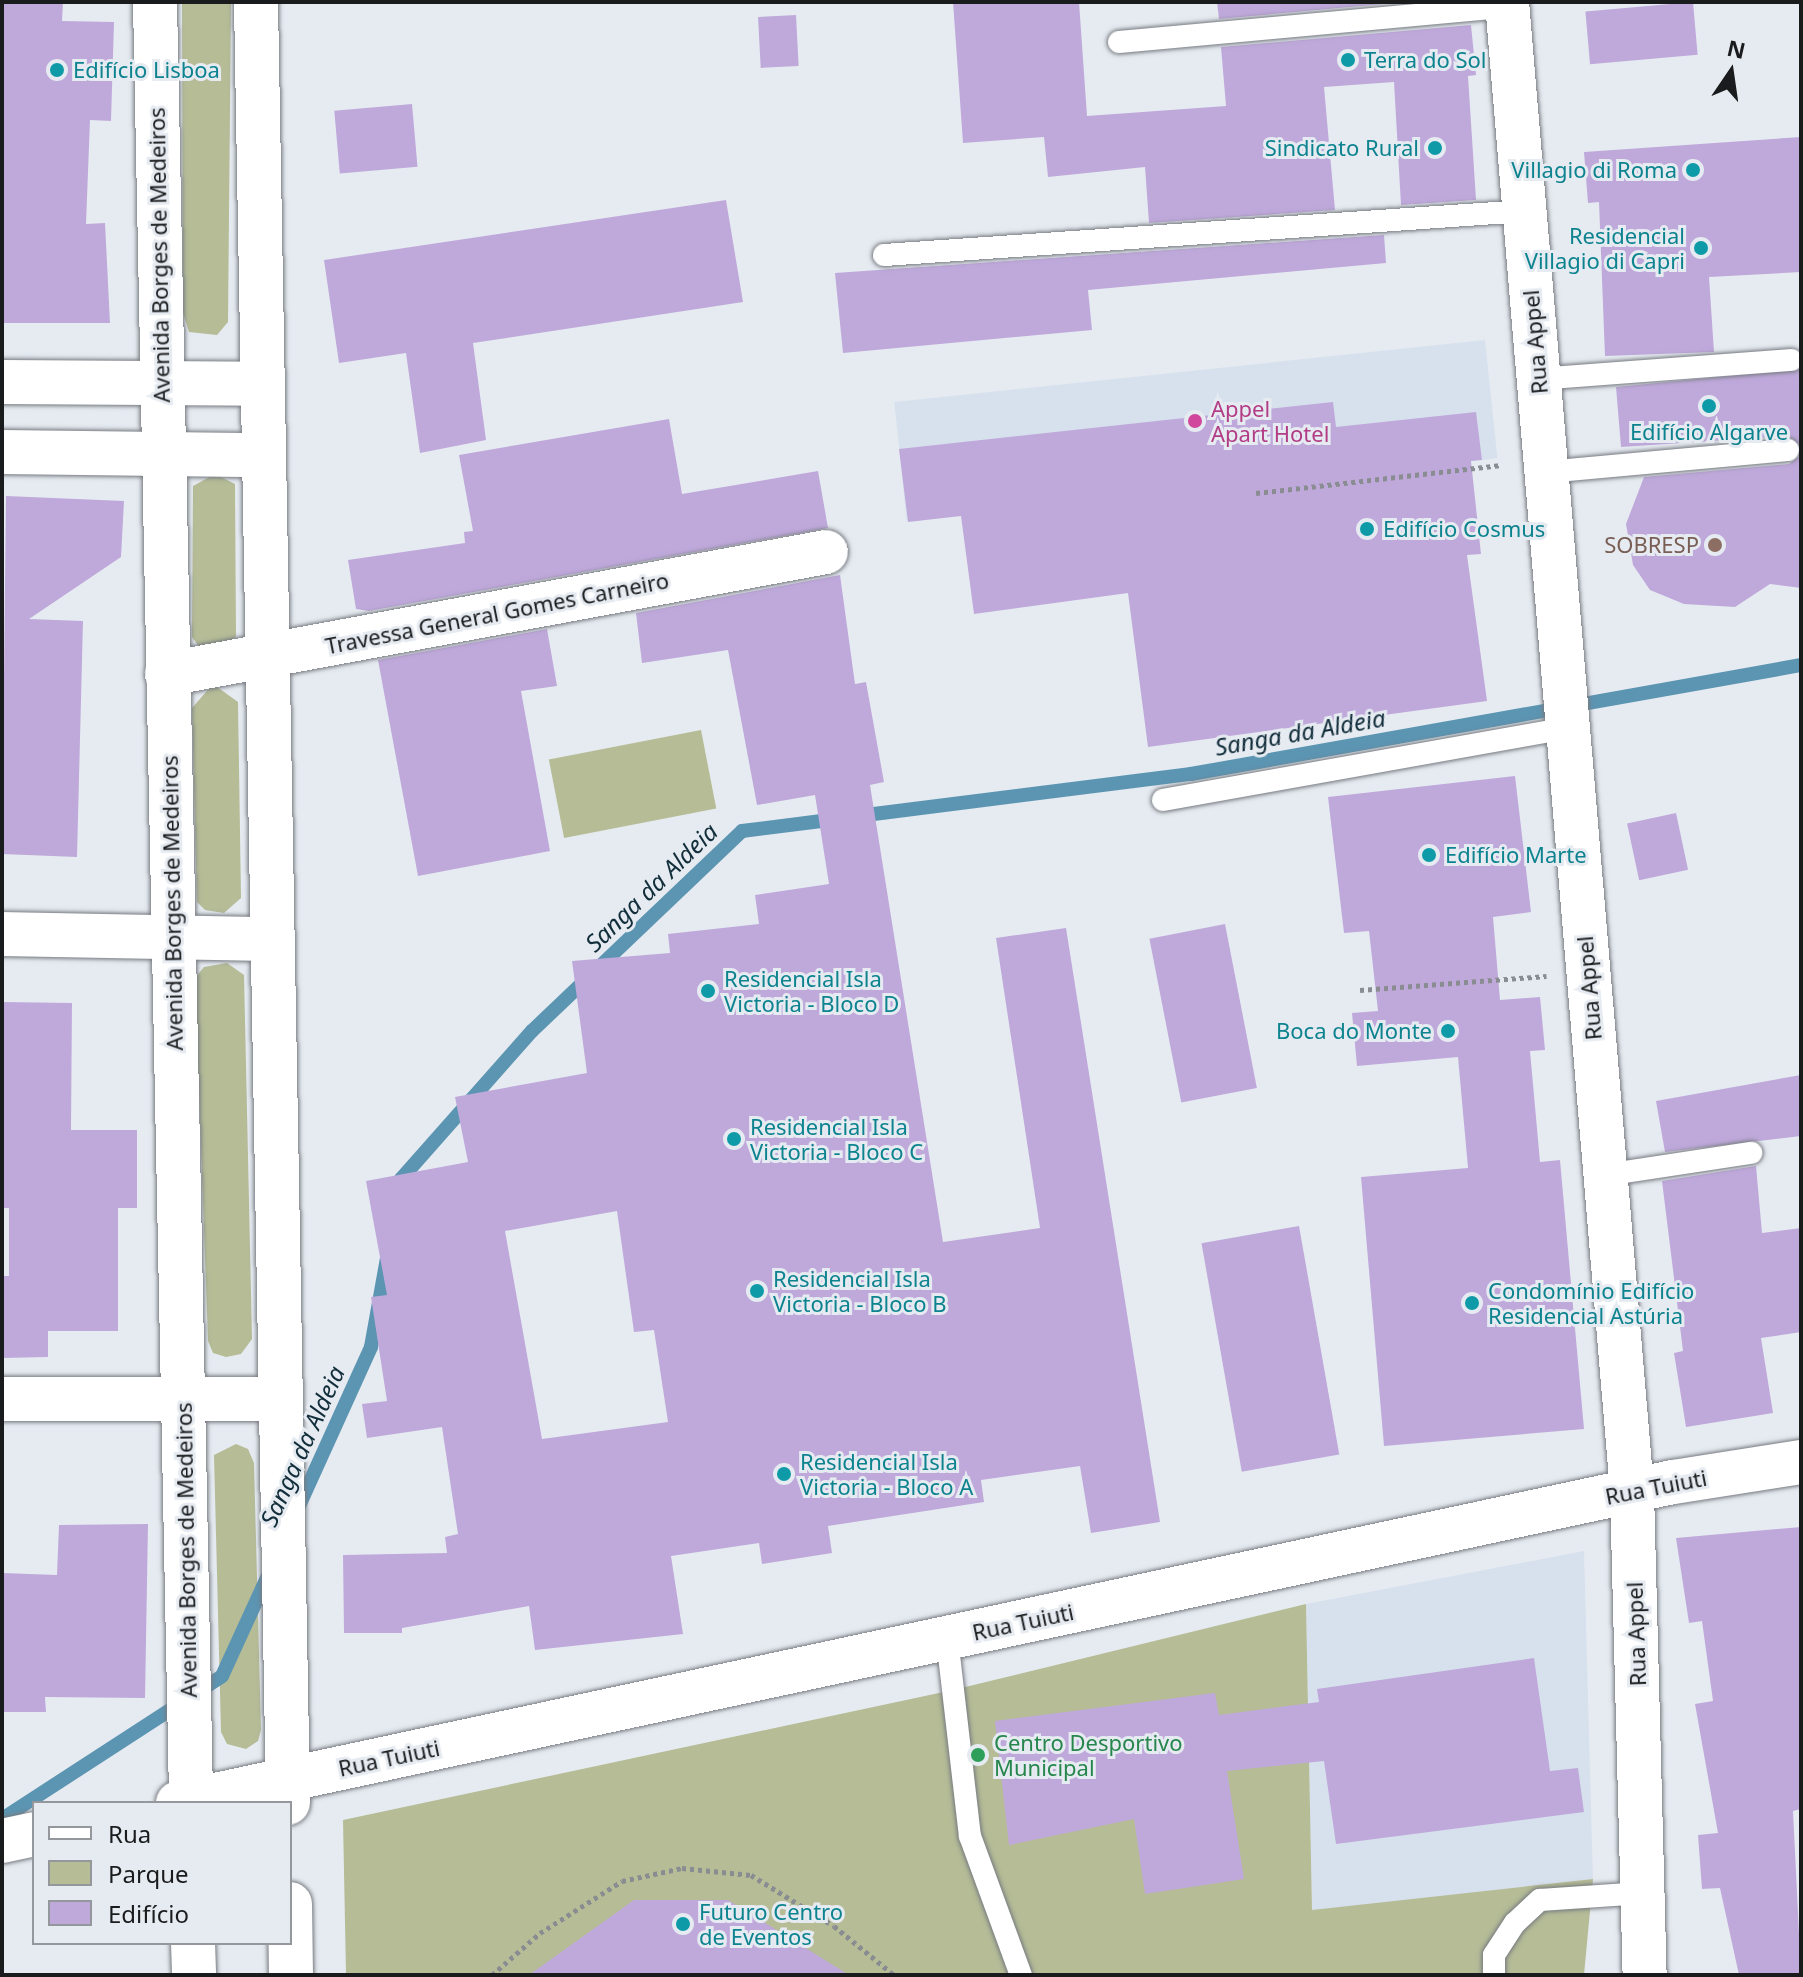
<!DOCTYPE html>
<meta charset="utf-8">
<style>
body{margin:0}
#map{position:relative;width:1803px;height:1977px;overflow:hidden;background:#e6ebf1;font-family:"Noto Sans",sans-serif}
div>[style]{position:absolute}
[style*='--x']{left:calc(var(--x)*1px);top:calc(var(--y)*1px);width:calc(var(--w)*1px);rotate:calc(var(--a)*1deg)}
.built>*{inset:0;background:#d7e1ed;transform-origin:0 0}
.green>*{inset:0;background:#b5bc96;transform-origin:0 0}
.stream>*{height:14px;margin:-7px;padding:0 7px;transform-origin:7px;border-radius:7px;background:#5c95b2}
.building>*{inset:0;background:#bfa9db;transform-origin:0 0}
.path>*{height:5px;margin-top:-2.5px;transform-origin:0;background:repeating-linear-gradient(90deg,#898c91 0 4px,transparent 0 8px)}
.roads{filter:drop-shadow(0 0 2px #777b81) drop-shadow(0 0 2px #777b81)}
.service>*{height:22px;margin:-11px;padding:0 11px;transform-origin:11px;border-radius:11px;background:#fff}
.minor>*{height:44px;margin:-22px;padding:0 22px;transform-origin:22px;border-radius:22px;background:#fff}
.tertiary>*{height:44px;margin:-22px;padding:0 22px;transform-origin:22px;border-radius:22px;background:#fff}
.secondary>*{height:44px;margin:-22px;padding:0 22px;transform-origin:22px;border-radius:22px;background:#fff}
.dots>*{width:22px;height:22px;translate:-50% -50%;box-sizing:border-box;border:4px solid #e6ebf1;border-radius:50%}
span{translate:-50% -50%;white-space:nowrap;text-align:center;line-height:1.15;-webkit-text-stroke:6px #e6ebf1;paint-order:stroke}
.culture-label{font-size:22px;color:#0d838f}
.left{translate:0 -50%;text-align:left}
.right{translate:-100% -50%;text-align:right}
.street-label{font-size:22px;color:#191b1d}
.hotel-label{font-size:22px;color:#b23c85}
.education-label{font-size:22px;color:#785e54}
.leisure-label{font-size:22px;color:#27864d}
.water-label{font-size:24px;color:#122e3b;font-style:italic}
.frame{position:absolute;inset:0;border:4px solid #191b1d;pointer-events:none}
.legend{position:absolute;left:32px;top:1801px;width:260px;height:144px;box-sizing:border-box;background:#e6ebf1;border:2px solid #94989c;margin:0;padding:10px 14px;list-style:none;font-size:24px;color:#191b1d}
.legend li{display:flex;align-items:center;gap:16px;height:40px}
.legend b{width:40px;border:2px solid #94989c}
.north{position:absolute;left:1691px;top:32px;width:80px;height:80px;-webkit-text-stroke:6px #e6ebf1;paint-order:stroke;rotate:13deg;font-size:22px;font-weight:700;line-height:32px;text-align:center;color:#191b1d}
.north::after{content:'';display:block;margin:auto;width:28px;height:36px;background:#191b1d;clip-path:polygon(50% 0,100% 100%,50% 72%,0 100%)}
</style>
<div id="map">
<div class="built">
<div style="left:1485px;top:340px;width:119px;height:594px;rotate:84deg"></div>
<div style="clip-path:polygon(1584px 1551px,1593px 1879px,1312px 1911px,1306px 1604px)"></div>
</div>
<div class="green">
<div style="clip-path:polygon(182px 2px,231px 2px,228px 322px,217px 335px,189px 332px,183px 313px)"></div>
<div style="clip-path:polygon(215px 474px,235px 484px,236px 636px,229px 647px,200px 648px,192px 637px,193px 486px)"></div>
<div style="clip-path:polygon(213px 684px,238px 702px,241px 898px,224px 913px,205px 910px,197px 902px,192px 708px)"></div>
<div style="left:701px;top:730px;width:80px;height:155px;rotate:79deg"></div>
<div style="clip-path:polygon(227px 963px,244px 975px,252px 1339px,241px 1354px,226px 1357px,213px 1353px,208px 1341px,195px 978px,204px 967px)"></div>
<div style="clip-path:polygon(236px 1444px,248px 1449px,254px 1463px,261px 1730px,258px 1741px,246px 1749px,227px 1744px,221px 1732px,214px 1455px)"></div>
<div style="clip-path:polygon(1306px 1604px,1312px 1910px,1593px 1879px,1584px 1975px,346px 1975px,343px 1820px,953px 1690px)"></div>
</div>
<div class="stream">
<div style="--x:858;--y:816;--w:336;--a:-7.2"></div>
<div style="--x:1191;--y:774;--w:620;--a:-10.13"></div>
<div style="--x:399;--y:1190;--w:11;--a:-80"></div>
<div style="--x:401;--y:1179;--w:198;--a:-48.5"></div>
<div style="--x:532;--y:1031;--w:290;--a:-43.6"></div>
<div style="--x:742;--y:831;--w:96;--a:-7.2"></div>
<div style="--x:298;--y:1508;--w:177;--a:-65.6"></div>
<div style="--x:371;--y:1347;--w:90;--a:-79.8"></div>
<div style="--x:2;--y:1819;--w:262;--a:-33"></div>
<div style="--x:222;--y:1676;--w:115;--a:-65.4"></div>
</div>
<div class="building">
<div style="clip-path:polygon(2px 2px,63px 2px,62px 21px,114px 22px,111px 121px,90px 120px,86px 224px,105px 223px,110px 323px,2px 323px)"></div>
<div style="clip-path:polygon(953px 2px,1079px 2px,1087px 116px,1226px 106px,1221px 47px,1471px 25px,1476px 75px,1468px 76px,1476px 200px,1401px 205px,1394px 82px,1324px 87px,1335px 210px,1149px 223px,1145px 167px,1048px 177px,1044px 137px,963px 143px)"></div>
<div style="clip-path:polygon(1217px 2px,1394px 2px,1394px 3px,1219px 19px)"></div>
<div style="left:1693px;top:2px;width:53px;height:108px;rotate:85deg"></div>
<div style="left:796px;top:15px;width:51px;height:38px;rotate:87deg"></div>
<div style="left:412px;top:104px;width:63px;height:78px;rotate:85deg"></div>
<div style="clip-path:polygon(1801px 137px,1801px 272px,1709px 277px,1714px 352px,1605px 356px,1599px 202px,1588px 203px,1584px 152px)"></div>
<div style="clip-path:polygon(726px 200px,743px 302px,473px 343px,486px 440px,420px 453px,406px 353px,339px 363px,324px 260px)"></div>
<div style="clip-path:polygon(1384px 235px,1386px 263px,1088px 290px,1092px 330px,843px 353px,835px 273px)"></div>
<div style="clip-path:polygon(1801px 369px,1801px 446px,1787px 436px,1621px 447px,1616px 387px)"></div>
<div style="clip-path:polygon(1333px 402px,1336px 427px,1476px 412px,1482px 460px,1471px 461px,1481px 554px,1467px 555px,1487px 701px,1148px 747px,1128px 593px,974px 614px,961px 516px,908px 522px,899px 449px)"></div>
<div style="clip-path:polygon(669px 419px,682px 494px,818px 471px,828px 528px,369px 611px,356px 609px,348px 560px,465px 543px,464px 532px,473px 531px,459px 455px)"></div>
<div style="clip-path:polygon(1801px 455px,1801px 588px,1770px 584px,1735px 607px,1684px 604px,1650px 590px,1633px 565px,1626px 524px,1644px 477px,1789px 464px)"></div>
<div style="clip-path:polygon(6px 496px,124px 501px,121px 557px,29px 619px,83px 621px,77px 857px,2px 854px)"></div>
<div style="clip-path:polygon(evenodd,840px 575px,855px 684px,866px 682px,884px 782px,870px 785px,943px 1242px,1040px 1228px,996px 938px,1066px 928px,1160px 1522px,1091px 1533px,1080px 1466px,981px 1480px,984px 1502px,828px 1526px,832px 1553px,762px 1564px,759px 1543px,671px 1556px,683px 1634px,535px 1650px,529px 1606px,402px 1628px,402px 1633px,344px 1633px,343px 1555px,447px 1553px,445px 1537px,458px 1534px,442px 1427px,367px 1438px,362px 1404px,387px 1401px,371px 1297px,387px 1295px,366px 1181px,468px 1162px,455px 1097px,587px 1073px,572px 961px,670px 953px,668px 934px,759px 924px,755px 895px,829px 884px,815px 795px,757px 805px,728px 650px,642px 663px,636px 613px,840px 575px,617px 1211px,634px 1332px,654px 1330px,668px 1422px,542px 1439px,505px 1231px,617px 1211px)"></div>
<div style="clip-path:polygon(547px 629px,557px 686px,521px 691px,550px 851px,418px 876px,378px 660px)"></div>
<div style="clip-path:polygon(1515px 776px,1531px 912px,1493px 917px,1500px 1000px,1540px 997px,1545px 1050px,1530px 1051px,1540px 1162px,1560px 1160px,1584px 1429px,1384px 1446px,1361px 1177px,1468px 1168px,1458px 1057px,1357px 1066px,1352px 1013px,1378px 1011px,1369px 931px,1344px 933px,1328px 797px)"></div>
<div style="left:1676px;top:813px;width:58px;height:50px;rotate:78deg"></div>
<div style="left:1225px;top:924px;width:167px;height:77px;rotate:79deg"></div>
<div style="clip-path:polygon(2px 1002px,72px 1003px,71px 1130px,137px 1130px,137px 1208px,118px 1208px,118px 1331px,48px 1331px,48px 1357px,2px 1358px,2px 1276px,9px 1276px,9px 1208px,2px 1208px)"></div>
<div style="clip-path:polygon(1801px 1075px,1801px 1136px,1665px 1152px,1656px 1101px)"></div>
<div style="clip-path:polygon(1756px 1166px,1762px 1233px,1801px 1228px,1801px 1332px,1761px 1338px,1773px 1413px,1686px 1427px,1674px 1353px,1683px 1351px,1662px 1181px)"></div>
<div style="left:1299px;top:1226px;width:232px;height:99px;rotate:80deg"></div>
<div style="clip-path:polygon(148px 1524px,145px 1698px,45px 1697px,46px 1712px,2px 1712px,2px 1573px,57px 1575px,59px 1525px)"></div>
<div style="clip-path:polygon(1801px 1527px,1801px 1809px,1793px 1811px,1801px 1975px,1739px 1975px,1720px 1888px,1702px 1889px,1698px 1835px,1718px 1833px,1695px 1704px,1713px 1701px,1702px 1621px,1689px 1623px,1676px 1538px)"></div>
<div style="clip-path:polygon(1534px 1658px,1550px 1771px,1578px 1768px,1584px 1812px,1336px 1844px,1324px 1761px,1227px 1771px,1244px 1879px,1145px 1894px,1134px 1819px,1009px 1845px,995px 1721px,1215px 1693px,1219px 1715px,1319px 1702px,1317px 1689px)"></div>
<div style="clip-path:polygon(634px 1900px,728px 1900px,849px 1975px,529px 1975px)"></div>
</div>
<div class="path">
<div style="--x:1256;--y:493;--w:247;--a:-6.5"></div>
<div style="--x:1360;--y:990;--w:187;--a:-4.3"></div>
<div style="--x:492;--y:1975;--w:64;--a:-41.2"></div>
<div style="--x:540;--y:1933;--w:97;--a:-32.4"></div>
<div style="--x:622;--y:1881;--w:61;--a:-12.2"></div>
<div style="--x:682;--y:1868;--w:69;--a:5.8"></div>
<div style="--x:751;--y:1875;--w:97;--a:31.6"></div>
<div style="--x:834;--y:1926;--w:77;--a:39.2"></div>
</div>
<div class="roads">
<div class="service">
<div style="--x:1119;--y:42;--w:390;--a:-5.2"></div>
<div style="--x:884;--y:255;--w:642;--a:-3.93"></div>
<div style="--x:1538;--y:379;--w:254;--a:-4.3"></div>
<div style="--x:1546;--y:472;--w:243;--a:-5.2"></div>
<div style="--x:1163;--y:800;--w:411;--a:-10.1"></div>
<div style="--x:1605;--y:1175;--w:148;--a:-8.6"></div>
<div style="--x:947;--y:1638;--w:199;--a:83.4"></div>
<div style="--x:970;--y:1836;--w:148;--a:69.9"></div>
<div style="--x:1494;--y:1975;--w:20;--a:-90"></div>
<div style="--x:1494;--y:1955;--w:38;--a:-57"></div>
<div style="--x:1515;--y:1923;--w:34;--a:-43"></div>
<div style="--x:1540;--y:1900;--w:103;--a:-3.9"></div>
</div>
<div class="minor">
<div style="--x:1507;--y:2;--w:1495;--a:85.2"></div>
<div style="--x:1632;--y:1492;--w:483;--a:88.5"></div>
<div style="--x:167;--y:674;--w:670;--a:-10.49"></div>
<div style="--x:2;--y:934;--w:271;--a:1.1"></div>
<div style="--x:2;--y:1399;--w:279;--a:0"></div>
<div style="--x:178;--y:1803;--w:1529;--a:-12.12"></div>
<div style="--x:1673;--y:1482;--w:130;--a:-8.9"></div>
<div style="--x:2;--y:1841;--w:33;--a:-12"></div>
</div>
<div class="tertiary">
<div style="--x:2;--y:382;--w:261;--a:0.4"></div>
<div style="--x:2;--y:452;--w:262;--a:0.7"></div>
</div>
<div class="secondary">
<div style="--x:155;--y:2;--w:1801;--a:88.85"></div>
<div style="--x:256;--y:2;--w:1801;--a:88.98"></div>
<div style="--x:290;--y:1904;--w:71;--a:89.2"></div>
<div style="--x:193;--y:1943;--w:32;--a:88"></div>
</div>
</div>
<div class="dots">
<div style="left:1348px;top:60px;background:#0f9aa8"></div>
<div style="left:57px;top:70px;background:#0f9aa8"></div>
<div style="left:1435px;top:148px;background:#0f9aa8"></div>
<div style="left:1693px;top:170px;background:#0f9aa8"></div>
<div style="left:1701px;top:248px;background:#0f9aa8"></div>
<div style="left:1709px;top:406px;background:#0f9aa8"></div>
<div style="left:1195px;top:421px;background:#d1479c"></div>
<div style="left:1367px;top:529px;background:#0f9aa8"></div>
<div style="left:1715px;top:545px;background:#8d6e63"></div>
<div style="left:1429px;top:855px;background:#0f9aa8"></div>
<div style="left:708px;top:991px;background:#0f9aa8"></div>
<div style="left:1448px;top:1031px;background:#0f9aa8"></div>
<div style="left:734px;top:1139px;background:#0f9aa8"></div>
<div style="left:757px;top:1291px;background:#0f9aa8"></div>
<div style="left:1472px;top:1303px;background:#0f9aa8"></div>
<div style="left:784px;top:1474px;background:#0f9aa8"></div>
<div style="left:978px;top:1755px;background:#2e9e5b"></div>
<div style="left:683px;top:1924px;background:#0f9aa8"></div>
</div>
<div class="culture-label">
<span class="left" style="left:1364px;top:60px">Terra do Sol</span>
<span class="left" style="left:73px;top:70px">Edifício Lisboa</span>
<span class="right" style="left:1419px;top:148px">Sindicato Rural</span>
<span class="right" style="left:1677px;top:170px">Villagio di Roma</span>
<span class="right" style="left:1685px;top:248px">Residencial<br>Villagio di Capri</span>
<span style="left:1709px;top:432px">Edifício Algarve</span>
<span class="left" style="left:1383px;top:529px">Edifício Cosmus</span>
<span class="left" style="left:1445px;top:855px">Edifício Marte</span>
<span class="left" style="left:724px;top:991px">Residencial Isla<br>Victoria - Bloco D</span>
<span class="right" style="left:1432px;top:1031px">Boca do Monte</span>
<span class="left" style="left:750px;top:1139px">Residencial Isla<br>Victoria - Bloco C</span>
<span class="left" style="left:773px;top:1291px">Residencial Isla<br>Victoria - Bloco B</span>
<span class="left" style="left:1488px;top:1303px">Condomínio Edifício<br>Residencial Astúria</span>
<span class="left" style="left:800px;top:1474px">Residencial Isla<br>Victoria - Bloco A</span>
<span class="left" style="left:699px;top:1924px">Futuro Centro<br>de Eventos</span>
</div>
<div class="street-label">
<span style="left:159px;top:255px;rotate:-91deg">Avenida Borges de Medeiros</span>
<span style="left:1535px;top:342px;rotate:-95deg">Rua Appel</span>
<span style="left:497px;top:613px;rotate:-11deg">Travessa General Gomes Carneiro</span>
<span style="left:172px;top:903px;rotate:-91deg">Avenida Borges de Medeiros</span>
<span style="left:1589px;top:988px;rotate:-95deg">Rua Appel</span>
<span style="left:1656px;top:1487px;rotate:-11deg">Rua Tuiuti</span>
<span style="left:186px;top:1550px;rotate:-91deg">Avenida Borges de Medeiros</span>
<span style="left:1023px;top:1622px;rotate:-12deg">Rua Tuiuti</span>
<span style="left:1636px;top:1634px;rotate:-92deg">Rua Appel</span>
<span style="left:389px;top:1758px;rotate:-12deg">Rua Tuiuti</span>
</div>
<div class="hotel-label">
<span class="left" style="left:1211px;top:421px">Appel<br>Apart Hotel</span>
</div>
<div class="education-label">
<span class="right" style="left:1699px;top:545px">SOBRESP</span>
</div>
<div class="leisure-label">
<span class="left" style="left:994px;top:1755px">Centro Desportivo<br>Municipal</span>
</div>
<div class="water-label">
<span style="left:1300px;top:732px;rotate:-10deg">Sanga da Aldeia</span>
<span style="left:651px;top:887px;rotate:-44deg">Sanga da Aldeia</span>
<span style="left:302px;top:1446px;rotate:-66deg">Sanga da Aldeia</span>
</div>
<div class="frame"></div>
<ul class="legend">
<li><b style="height:10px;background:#fff"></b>Rua</li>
<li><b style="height:22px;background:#b5bc96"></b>Parque</li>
<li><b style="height:22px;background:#bfa9db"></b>Edifício</li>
</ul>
<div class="north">N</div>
</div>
